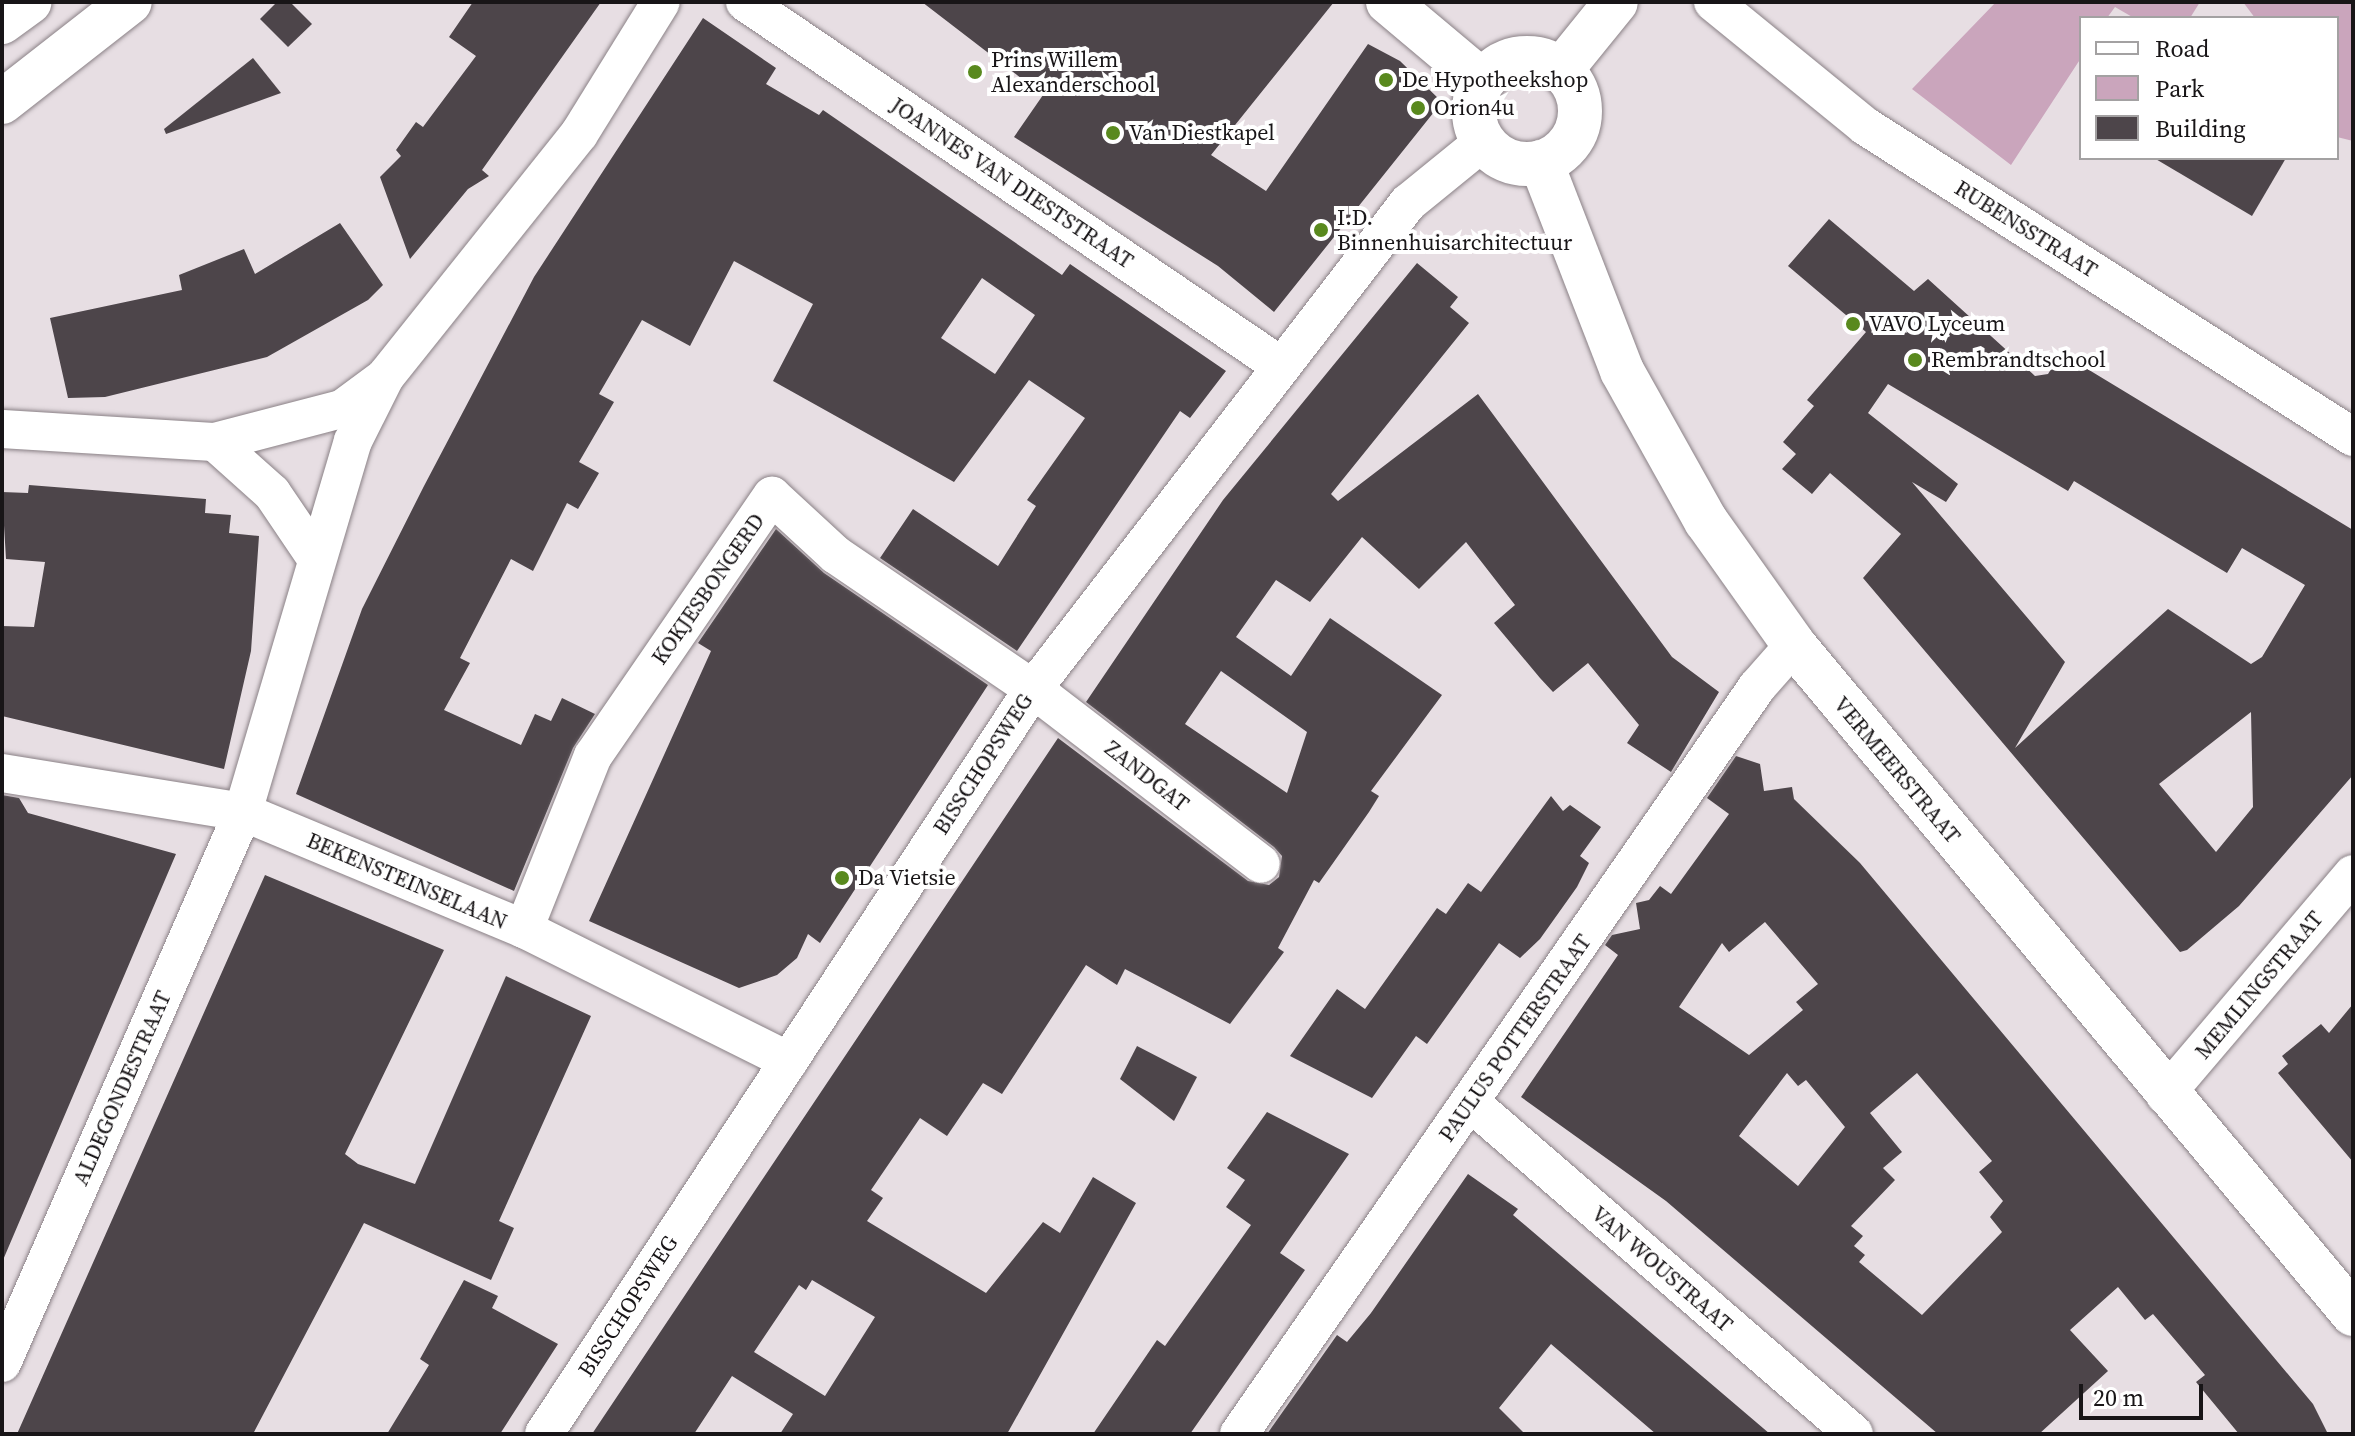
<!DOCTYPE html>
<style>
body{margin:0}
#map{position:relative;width:2355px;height:1436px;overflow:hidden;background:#e7dee3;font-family:"Source Serif 4",serif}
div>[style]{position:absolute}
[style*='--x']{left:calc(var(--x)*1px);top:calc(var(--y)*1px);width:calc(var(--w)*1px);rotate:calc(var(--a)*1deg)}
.green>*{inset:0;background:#caa5bc}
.building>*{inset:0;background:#4d454a}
.roads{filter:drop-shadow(0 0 2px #8a8186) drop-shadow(0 0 2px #8a8186)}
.minor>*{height:38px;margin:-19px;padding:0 19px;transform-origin:19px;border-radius:19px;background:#fff}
.tertiary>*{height:44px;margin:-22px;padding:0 22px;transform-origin:22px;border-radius:22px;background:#fff}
.tertiary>.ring{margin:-22px;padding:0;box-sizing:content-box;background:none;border:44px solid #fff;border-radius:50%}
.secondary>*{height:44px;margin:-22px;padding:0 22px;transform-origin:22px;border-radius:22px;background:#fff}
.dots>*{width:22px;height:22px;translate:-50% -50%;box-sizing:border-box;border:4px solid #fff;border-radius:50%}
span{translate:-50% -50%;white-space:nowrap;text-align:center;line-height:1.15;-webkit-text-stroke:8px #fff;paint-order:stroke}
.poi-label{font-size:22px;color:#181517}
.left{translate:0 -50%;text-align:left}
.street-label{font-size:22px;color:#181517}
.frame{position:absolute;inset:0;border:4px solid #181517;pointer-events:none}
.legend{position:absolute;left:2079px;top:16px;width:260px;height:144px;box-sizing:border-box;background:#fff;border:2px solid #a3a1a2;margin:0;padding:10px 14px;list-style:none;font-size:24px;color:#181517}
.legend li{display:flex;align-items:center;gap:16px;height:40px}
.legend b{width:40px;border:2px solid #a3a1a2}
.scale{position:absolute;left:2079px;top:1384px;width:124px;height:36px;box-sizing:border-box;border:4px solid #181517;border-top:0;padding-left:10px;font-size:24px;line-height:28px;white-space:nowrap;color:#181517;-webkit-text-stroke:6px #fff;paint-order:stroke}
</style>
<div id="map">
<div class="green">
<div style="clip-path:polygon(1996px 2px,2200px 2px,2190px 18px,2134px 18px,2115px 7px,2107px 18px,2081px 18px,2081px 58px,2011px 165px,1912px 89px)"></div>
<div style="clip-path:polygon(2243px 2px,2353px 2px,2353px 141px,2337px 137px,2337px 18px,2255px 18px)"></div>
</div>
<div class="building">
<div style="clip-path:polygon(277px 2px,290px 2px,312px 24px,288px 47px,260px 19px)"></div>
<div style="clip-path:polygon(473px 2px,601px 2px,482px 170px,489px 176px,468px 189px,410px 259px,380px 177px,401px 156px,396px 150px,416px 122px,423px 127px,476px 56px,449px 37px)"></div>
<div style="clip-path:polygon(922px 2px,1334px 2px,1211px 155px,1266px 191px,1368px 44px,1400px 61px,1442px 102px,1274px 312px,1218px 266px,1014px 137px,1043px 95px)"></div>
<div style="clip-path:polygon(evenodd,703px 18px,776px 68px,766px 84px,819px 115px,823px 110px,1062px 275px,1070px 264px,1226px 371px,1190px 418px,1180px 411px,1017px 651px,880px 558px,913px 509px,998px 566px,1036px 506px,1027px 500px,1085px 418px,1029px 380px,954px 482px,773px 381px,813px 304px,734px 261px,690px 346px,642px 320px,599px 394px,614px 402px,579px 462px,599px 473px,578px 509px,567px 503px,533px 571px,511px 559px,460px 658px,470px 663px,444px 710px,521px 745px,535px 714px,551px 721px,562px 698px,595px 714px,573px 748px,514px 891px,296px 794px,362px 609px,424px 486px,534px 277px,703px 18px,982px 278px,1035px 315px,995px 374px,941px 338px,982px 278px)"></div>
<div style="clip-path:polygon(253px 58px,281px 93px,166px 134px,164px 129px)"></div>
<div style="clip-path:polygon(2154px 158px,2286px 158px,2252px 216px)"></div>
<div style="clip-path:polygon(evenodd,1829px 219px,1914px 291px,1928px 279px,2035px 376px,2048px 374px,2061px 353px,2353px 530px,2353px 775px,2239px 906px,2187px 950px,2180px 952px,1863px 578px,1901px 534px,1830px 473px,1812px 494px,1782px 469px,1796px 454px,1783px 442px,1814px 406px,1807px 400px,1866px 332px,1788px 266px,1829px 219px,1888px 384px,2068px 491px,2074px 481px,2227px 573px,2242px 548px,2305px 585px,2262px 657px,2251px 664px,2168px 609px,2015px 748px,2065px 662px,1912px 482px,1946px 502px,1958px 484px,1868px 413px,1888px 384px,1829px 219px,2251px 712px,2253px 807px,2216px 852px,2159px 784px,2251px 712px)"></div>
<div style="clip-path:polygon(340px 223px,383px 285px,368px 300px,267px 357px,105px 397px,68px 398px,50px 318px,182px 290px,179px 275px,244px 249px,255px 274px)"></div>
<div style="clip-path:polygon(evenodd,1417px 263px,1458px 297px,1450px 307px,1469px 323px,1331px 494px,1338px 501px,1478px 394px,1672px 657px,1719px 692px,1671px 772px,1627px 743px,1639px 725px,1588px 663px,1553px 692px,1540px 678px,1494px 623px,1515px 605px,1466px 542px,1419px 589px,1362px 537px,1310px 602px,1276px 580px,1236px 637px,1291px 676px,1330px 618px,1442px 695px,1371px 791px,1379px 796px,1369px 812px,1319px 883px,1314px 880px,1278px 948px,1284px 952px,1230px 1024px,1125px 969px,1117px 985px,1086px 965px,1002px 1094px,983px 1083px,947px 1136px,920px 1118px,871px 1190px,883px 1198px,867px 1221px,986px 1293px,1043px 1222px,1060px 1233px,1093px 1177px,1136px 1203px,1007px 1434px,780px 1434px,793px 1414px,732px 1376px,694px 1434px,592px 1434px,1058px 738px,1248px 881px,1269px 885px,1279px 877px,1282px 856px,1274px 847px,1086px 702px,1223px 500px,1417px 263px,1221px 671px,1307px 732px,1287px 793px,1185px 724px,1221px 671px,1417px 263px,812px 1280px,875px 1317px,825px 1396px,754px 1352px,799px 1285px,806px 1290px,812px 1280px)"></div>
<div style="clip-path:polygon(29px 485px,206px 499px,205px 513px,231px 515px,229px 533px,259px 536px,251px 651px,224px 769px,2px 716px,2px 626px,34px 627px,45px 562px,6px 559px,2px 492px,28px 493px)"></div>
<div style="clip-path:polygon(776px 529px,824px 573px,988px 685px,820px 943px,808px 934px,797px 958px,777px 975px,739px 988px,589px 921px,711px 651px,698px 643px)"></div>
<div style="clip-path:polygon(evenodd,1736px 756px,1760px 764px,1764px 791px,1792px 787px,1794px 799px,1860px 863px,2313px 1404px,2328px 1434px,2239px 1434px,2196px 1382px,2205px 1375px,2153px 1314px,2145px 1320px,2118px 1287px,2070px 1330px,2108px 1371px,2039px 1434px,1938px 1434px,1666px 1201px,1521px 1097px,1618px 955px,1605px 945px,1612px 935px,1640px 929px,1636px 903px,1649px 900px,1660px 886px,1671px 894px,1729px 814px,1707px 798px,1736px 756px,1765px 922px,1818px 984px,1796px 1002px,1803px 1010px,1749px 1055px,1679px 1007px,1722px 943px,1729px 952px,1765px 922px,1736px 756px,1787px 1073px,1798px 1086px,1806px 1080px,1845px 1127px,1798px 1186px,1739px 1136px,1787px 1073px,1736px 756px,1917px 1073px,1992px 1161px,1979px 1172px,2003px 1201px,1990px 1217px,2002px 1232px,1922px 1315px,1859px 1262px,1865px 1255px,1854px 1246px,1863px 1236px,1851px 1226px,1895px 1180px,1883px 1168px,1902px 1152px,1870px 1113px,1917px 1073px)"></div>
<div style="clip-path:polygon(2px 795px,19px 798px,28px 813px,176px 854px,3px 1260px)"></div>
<div style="clip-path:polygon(1551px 796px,1563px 811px,1570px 805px,1601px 827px,1580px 856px,1589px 863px,1577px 887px,1540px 939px,1520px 958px,1499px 943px,1427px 1044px,1416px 1036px,1372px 1098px,1290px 1056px,1337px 989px,1365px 1009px,1437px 908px,1446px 914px,1468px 883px,1481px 892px)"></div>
<div style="clip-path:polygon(265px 875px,444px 950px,345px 1154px,358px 1164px,415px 1184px,506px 976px,591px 1016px,499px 1221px,514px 1228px,491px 1280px,364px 1223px,253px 1434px,17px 1434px)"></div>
<div style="clip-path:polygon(2353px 1004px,2353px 1162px,2278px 1073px,2288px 1064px,2282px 1056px,2321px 1024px,2329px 1033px)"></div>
<div style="clip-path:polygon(1137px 1046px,1197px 1077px,1174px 1121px,1120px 1079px)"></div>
<div style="clip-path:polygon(1267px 1112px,1349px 1154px,1280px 1253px,1305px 1270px,1190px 1434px,1093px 1434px,1157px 1340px,1165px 1346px,1251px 1225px,1226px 1207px,1245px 1180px,1227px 1168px)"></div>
<div style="clip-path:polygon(1468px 1174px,1518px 1209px,1513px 1215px,1770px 1434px,1656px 1434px,1551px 1344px,1499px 1408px,1525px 1434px,1267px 1434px,1337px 1335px,1347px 1342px,1371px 1313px)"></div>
<div style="clip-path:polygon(464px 1280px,498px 1296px,492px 1308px,558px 1344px,500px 1434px,387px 1434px,429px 1365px,420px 1359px)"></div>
</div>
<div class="roads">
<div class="minor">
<div style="--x:745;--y:2;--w:644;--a:34.18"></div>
<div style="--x:1713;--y:2;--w:196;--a:39.2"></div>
<div style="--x:1865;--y:126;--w:579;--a:32.51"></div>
<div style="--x:2;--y:429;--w:213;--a:3.5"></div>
<div style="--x:314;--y:555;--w:75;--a:-124.1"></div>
<div style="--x:272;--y:493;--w:76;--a:-138.2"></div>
<div style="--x:215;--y:442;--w:131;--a:-14.6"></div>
<div style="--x:342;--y:409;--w:47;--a:-36.4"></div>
<div style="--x:2;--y:773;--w:244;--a:9.2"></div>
<div style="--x:243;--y:812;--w:304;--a:22.6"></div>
<div style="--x:524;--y:929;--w:296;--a:26.5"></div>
<div style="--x:524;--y:929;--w:186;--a:-68.3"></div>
<div style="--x:593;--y:756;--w:316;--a:-55.5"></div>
<div style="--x:772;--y:496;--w:87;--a:42.7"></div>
<div style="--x:836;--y:555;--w:238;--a:34.2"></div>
<div style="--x:1033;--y:689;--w:287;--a:37.5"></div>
<div style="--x:2165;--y:1095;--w:290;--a:-49.6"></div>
<div style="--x:1471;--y:1103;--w:506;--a:40.83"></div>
<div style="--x:2;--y:1363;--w:601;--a:-66.38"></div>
<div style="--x:243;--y:812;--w:387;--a:-73.5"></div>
<div style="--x:353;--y:441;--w:72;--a:-63.4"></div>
<div style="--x:385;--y:377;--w:311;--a:-51.4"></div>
<div style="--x:579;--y:134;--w:155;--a:-58.2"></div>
<div style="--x:544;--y:1434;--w:891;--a:-56.72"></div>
<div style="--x:1033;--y:689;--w:614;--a:-52.35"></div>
<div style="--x:1408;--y:203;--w:97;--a:-39.1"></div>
<div style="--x:1239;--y:1434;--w:909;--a:-55.26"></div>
<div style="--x:1757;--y:687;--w:56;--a:-48.6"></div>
</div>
<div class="tertiary">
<div style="--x:1388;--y:2;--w:123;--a:40"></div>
<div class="ring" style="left:1474px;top:58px;width:62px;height:62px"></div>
<div style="--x:1561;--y:70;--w:87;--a:-51"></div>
<div style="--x:1541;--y:162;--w:224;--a:68.8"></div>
<div style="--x:1622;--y:371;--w:172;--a:60.8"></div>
<div style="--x:1706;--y:521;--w:152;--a:54.6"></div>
<div style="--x:1794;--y:645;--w:872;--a:50.12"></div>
</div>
<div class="secondary">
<div style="--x:2;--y:22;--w:34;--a:-36"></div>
<div style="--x:2;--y:102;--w:162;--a:-38"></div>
</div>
</div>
<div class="dots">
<div style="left:975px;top:72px;background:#59891e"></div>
<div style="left:1386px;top:80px;background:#59891e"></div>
<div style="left:1418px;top:108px;background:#59891e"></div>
<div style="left:1113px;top:133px;background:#59891e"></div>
<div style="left:1321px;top:230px;background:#59891e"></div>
<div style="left:1853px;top:324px;background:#59891e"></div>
<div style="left:1915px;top:360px;background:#59891e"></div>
<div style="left:842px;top:878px;background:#59891e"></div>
</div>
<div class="poi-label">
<span class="left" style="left:991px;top:72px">Prins Willem<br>Alexanderschool</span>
<span class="left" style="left:1402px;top:80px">De Hypotheekshop</span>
<span class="left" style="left:1434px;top:108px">Orion4u</span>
<span class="left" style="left:1129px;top:133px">Van Diestkapel</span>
<span class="left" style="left:1337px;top:230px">I.D.<br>Binnenhuisarchitectuur</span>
<span class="left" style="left:1869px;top:324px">VAVO Lyceum</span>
<span class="left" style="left:1931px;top:360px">Rembrandtschool</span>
<span class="left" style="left:858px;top:878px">Da Vietsie</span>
</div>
<div class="street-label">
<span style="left:1012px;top:183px;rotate:34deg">JOANNES VAN DIESTSTRAAT</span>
<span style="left:2026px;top:229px;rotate:32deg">RUBENSSTRAAT</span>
<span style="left:708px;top:589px;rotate:-55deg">KOKJESBONGERD</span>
<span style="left:983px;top:764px;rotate:-57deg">BISSCHOPSWEG</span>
<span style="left:1897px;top:770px;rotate:50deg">VERMEERSTRAAT</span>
<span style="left:1147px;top:776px;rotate:38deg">ZANDGAT</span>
<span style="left:407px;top:881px;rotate:23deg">BEKENSTEINSELAAN</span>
<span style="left:2259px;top:985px;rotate:-50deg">MEMLINGSTRAAT</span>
<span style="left:1515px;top:1038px;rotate:-55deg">PAULUS POTTERSTRAAT</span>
<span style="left:122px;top:1088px;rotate:-66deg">ALDEGONDESTRAAT</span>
<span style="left:1662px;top:1269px;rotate:41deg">VAN WOUSTRAAT</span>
<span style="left:628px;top:1306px;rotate:-57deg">BISSCHOPSWEG</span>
</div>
<div class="frame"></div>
<ul class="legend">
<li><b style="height:10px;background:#fff"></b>Road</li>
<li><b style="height:22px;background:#caa5bc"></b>Park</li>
<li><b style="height:22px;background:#4d454a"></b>Building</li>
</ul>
<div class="scale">20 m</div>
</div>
